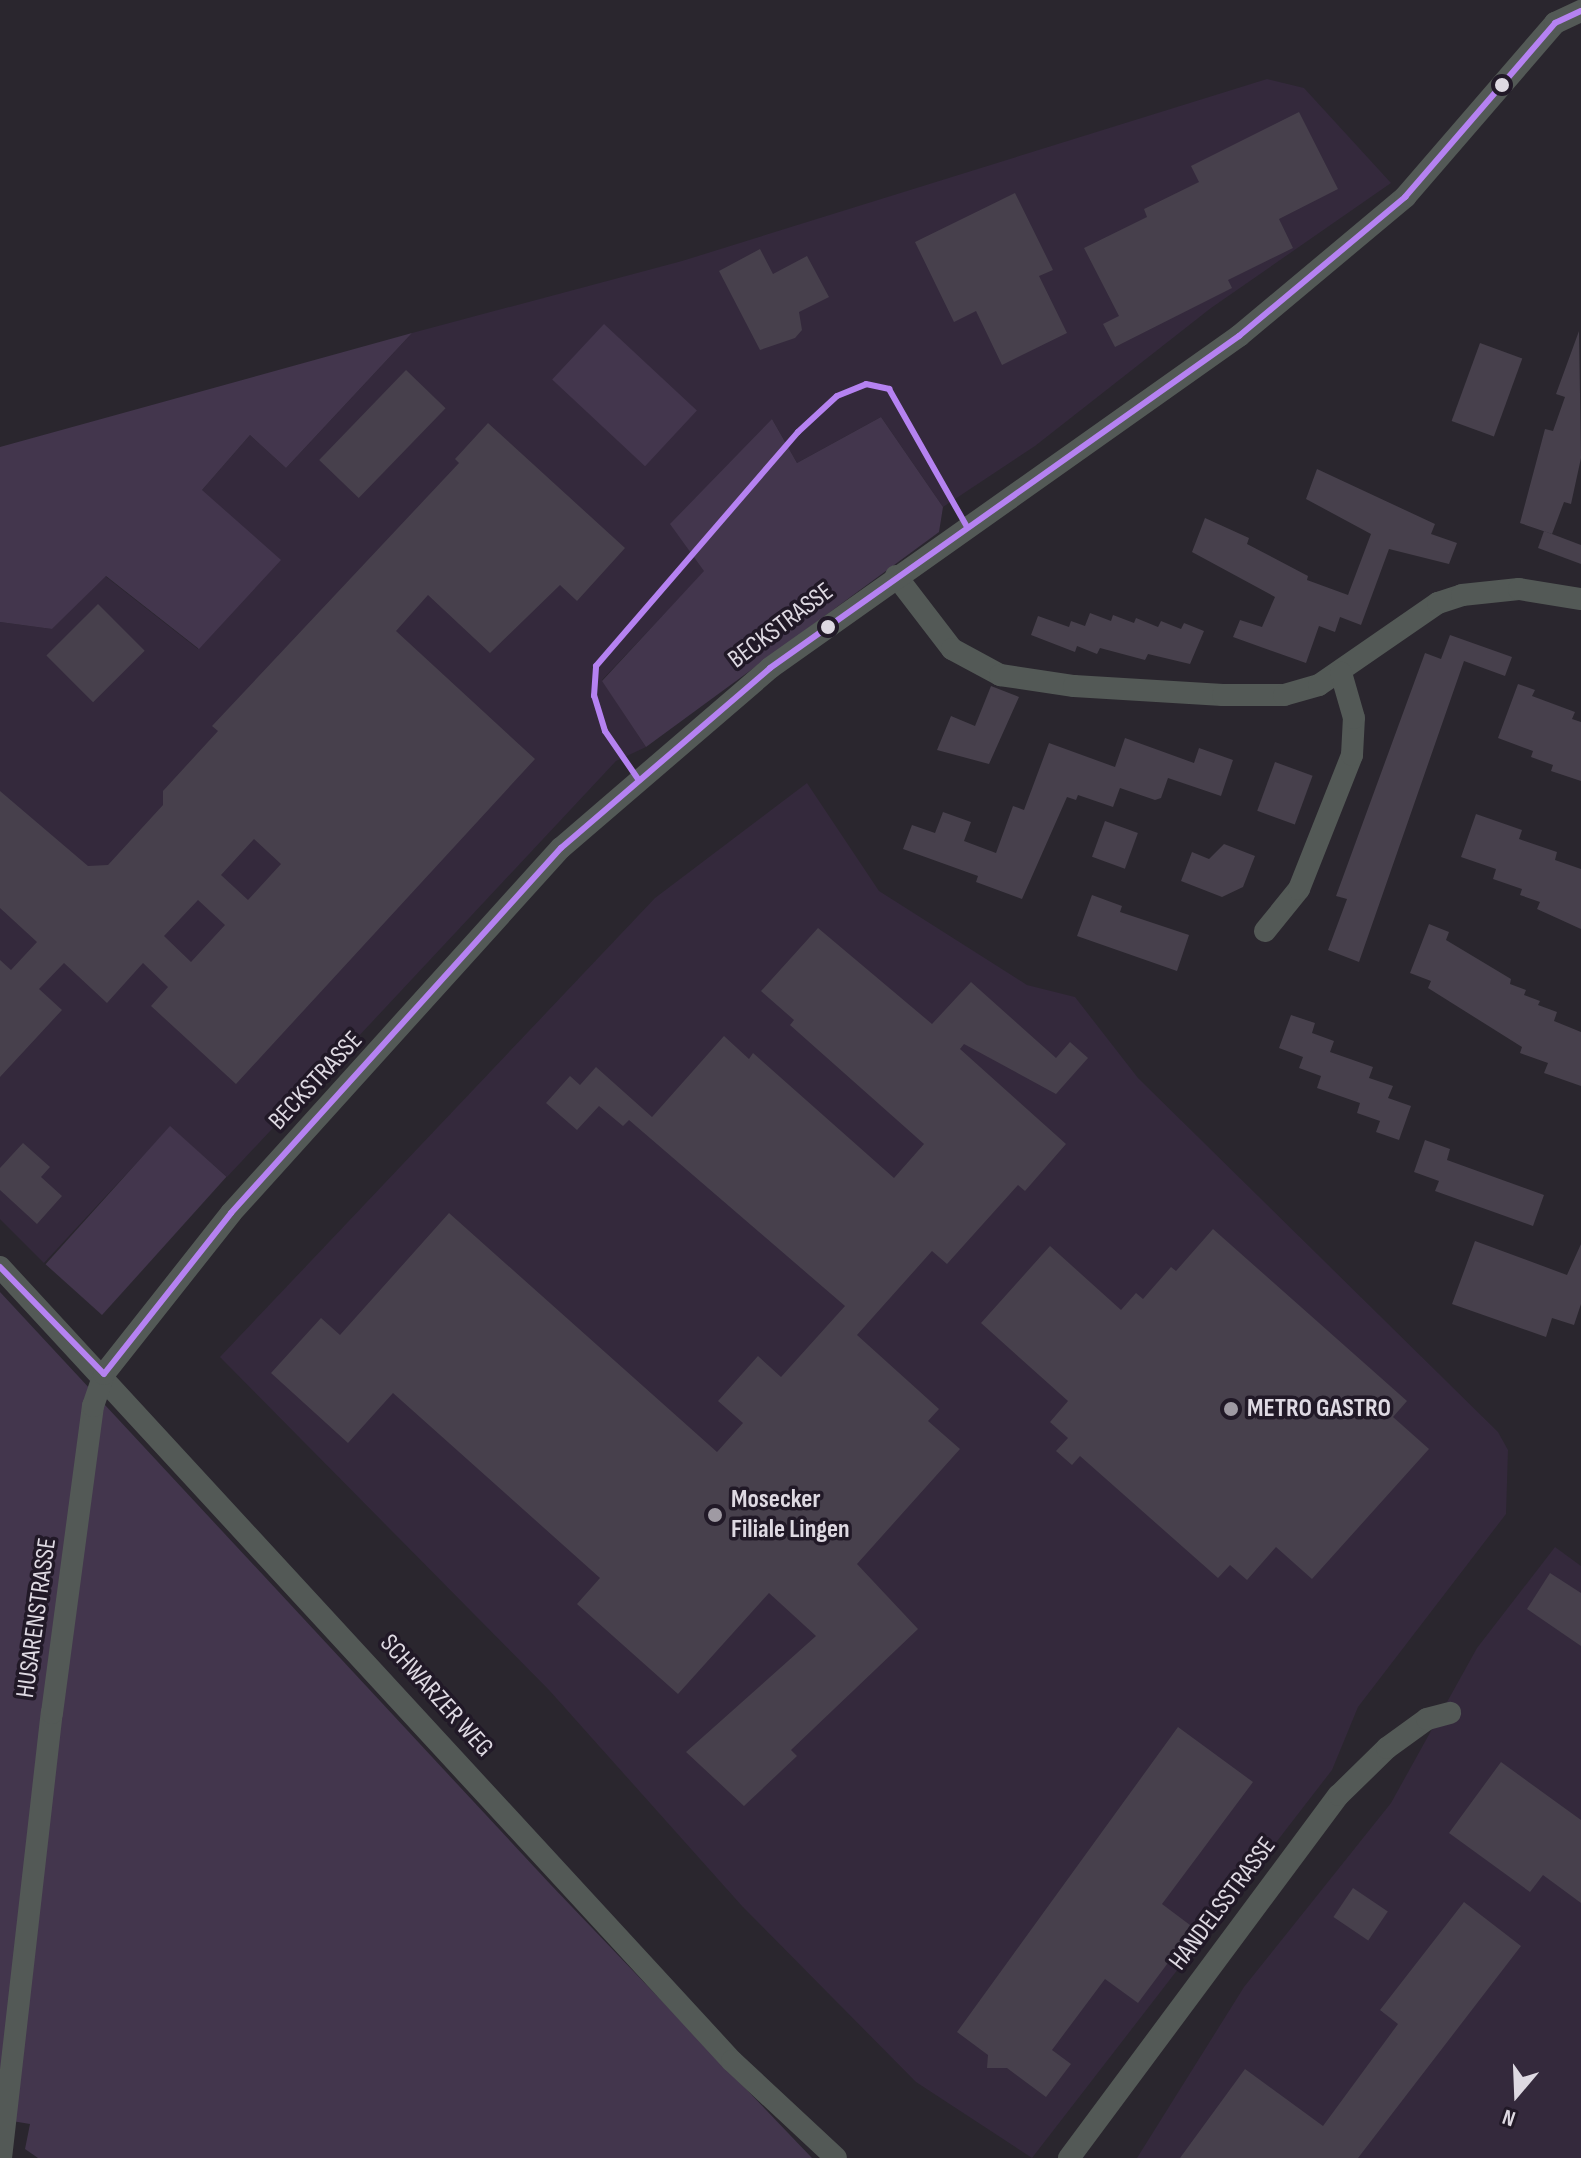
<!DOCTYPE html>
<style>
body{margin:0}
#map{position:relative;width:1581px;height:2158px;overflow:hidden;background:#2a262e;font-family:"Sofia Sans Condensed",sans-serif}
div>[style]{position:absolute}
[style*='--x']{left:calc(var(--x)*1px);top:calc(var(--y)*1px);width:calc(var(--w)*1px);rotate:calc(var(--a)*1deg)}
.built>*{inset:0;background:#34293c}
.green>*{inset:0;background:#43364d;transform-origin:0 0}
.building>*{inset:0;background:#47404c;transform-origin:0 0}
.minor>*{height:22px;margin:-11px;padding:0 11px;transform-origin:11px;border-radius:11px;background:#535956}
.bus-1>*{height:6px;margin:-3px;padding:0 3px;transform-origin:3px;border-radius:3px;background:#b582f1}
.dots>*{width:22px;height:22px;translate:-50% -50%;box-sizing:border-box;border:4px solid #211927;border-radius:50%}
span{translate:-50% -50%;white-space:nowrap;text-align:center;line-height:1.15;-webkit-text-stroke:7px #211927;paint-order:stroke}
.street-label{font-size:26px;color:#ded9e2}
.poi-label{font-size:26px;color:#ded9e2;font-weight:700}
.left{translate:0 -50%;text-align:left}
.north{position:absolute;left:1477px;top:2054px;width:80px;height:80px;-webkit-text-stroke:6px #211927;paint-order:stroke;rotate:199deg;font-size:22px;font-weight:700;line-height:32px;text-align:center;color:#ded9e2}
.north::after{content:'';display:block;margin:auto;width:28px;height:36px;background:#ded9e2;clip-path:polygon(50% 0,100% 100%,50% 72%,0 100%)}
</style>
<div id="map">
<div class="built">
<div style="clip-path:polygon(1267px 79px,1304px 88px,1391px 183px,1211px 308px,1035px 446px,943px 507px,881px 417px,797px 463px,772px 419px,705px 571px,602px 680px,646px 747px,616px 761px,227px 1177px,170px 1127px,44px 1263px,0 1219px,0 622px,52px 629px,105px 576px,198px 649px,202px 490px,250px 435px,286px 468px,412px 333px,682px 261px)"></div>
<div style="clip-path:polygon(807px 783px,879px 891px,1027px 985px,1075px 997px,1138px 1078px,1498px 1432px,1508px 1450px,1506px 1514px,1358px 1707px,1332px 1770px,1032px 2158px,916px 2082px,742px 1906px,549px 1690px,220px 1357px,655px 898px)"></div>
<div style="clip-path:polygon(1555px 1547px,1581px 1566px,1581px 2158px,1137px 2158px,1244px 1987px,1391px 1803px,1477px 1648px)"></div>
</div>
<div class="green">
<div style="left:604px;top:324px;width:127px;height:76px;rotate:43deg"></div>
<div style="clip-path:polygon(412px 333px,286px 468px,250px 435px,202px 490px,281px 560px,199px 649px,106px 576px,52px 629px,0 622px,0 447px)"></div>
<div style="clip-path:polygon(881px 417px,943px 507px,939px 532px,646px 747px,602px 681px,704px 571px,670px 524px,772px 419px,797px 463px)"></div>
<div style="left:170px;top:1126px;width:76px;height:186px;rotate:42deg"></div>
<div style="clip-path:polygon(0 1292px,551px 1885px,812px 2158px,38px 2158px,25px 2149px,30px 2124px,0 2119px)"></div>
</div>
<div class="building">
<div style="clip-path:polygon(1299px 112px,1338px 189px,1279px 219px,1293px 248px,1228px 280px,1232px 288px,1115px 347px,1103px 324px,1119px 316px,1084px 248px,1147px 217px,1144px 209px,1199px 182px,1191px 166px)"></div>
<div style="clip-path:polygon(1015px 193px,1053px 270px,1039px 276px,1067px 333px,1002px 365px,976px 311px,954px 322px,915px 242px)"></div>
<div style="clip-path:polygon(760px 249px,773px 274px,807px 256px,829px 297px,799px 312px,802px 330px,795px 338px,760px 350px,719px 271px)"></div>
<div style="clip-path:polygon(1579px 331px,1581px 458px,1571px 504px,1564px 502px,1552px 534px,1520px 523px,1545px 429px,1553px 431px,1565px 397px,1556px 394px)"></div>
<div style="left:1480px;top:343px;width:45px;height:83px;rotate:20deg"></div>
<div style="left:406px;top:370px;width:55px;height:125px;rotate:44deg"></div>
<div style="clip-path:polygon(evenodd,488px 423px,625px 548px,577px 601px,560px 585px,490px 653px,428px 595px,396px 631px,535px 759px,236px 1084px,151px 1006px,168px 987px,143px 963px,107px 1003px,64px 963px,39px 989px,62px 1010px,0 1077px,0 960px,11px 970px,37px 942px,0 908px,0 791px,88px 866px,108px 865px,163px 805px,163px 791px,218px 731px,212px 726px,459px 463px,455px 459px,488px 423px,254px 839px,281px 864px,248px 900px,221px 875px,254px 839px,488px 423px,198px 900px,225px 925px,191px 962px,164px 936px,198px 900px)"></div>
<div style="clip-path:polygon(1317px 469px,1435px 524px,1431px 534px,1457px 543px,1449px 564px,1389px 549px,1361px 625px,1340px 617px,1335px 632px,1319px 626px,1306px 663px,1233px 637px,1240px 620px,1262px 627px,1275px 597px,1192px 552px,1205px 518px,1249px 538px,1247px 544px,1308px 576px,1307px 580px,1348px 595px,1371px 534px,1306px 499px)"></div>
<div style="clip-path:polygon(1544px 531px,1581px 545px,1581px 564px,1538px 548px)"></div>
<div style="left:98px;top:604px;width:66px;height:73px;rotate:45deg"></div>
<div style="clip-path:polygon(1090px 613px,1111px 621px,1113px 615px,1134px 623px,1136px 618px,1158px 627px,1161px 621px,1181px 629px,1184px 623px,1204px 631px,1190px 664px,1148px 654px,1145px 660px,1100px 648px,1097px 654px,1077px 646px,1075px 652px,1031px 635px,1038px 616px,1069px 627px,1071px 621px,1085px 626px)"></div>
<div style="clip-path:polygon(1450px 635px,1512px 657px,1505px 676px,1464px 661px,1359px 962px,1328px 950px,1347px 899px,1336px 896px,1425px 653px,1441px 659px)"></div>
<div style="clip-path:polygon(1518px 684px,1535px 690px,1532px 696px,1575px 712px,1572px 719px,1581px 722px,1581px 781px,1551px 771px,1553px 765px,1531px 757px,1533px 751px,1498px 738px)"></div>
<div style="clip-path:polygon(991px 686px,1019px 697px,989px 764px,937px 750px,951px 716px,975px 726px)"></div>
<div style="clip-path:polygon(1125px 738px,1194px 763px,1199px 748px,1233px 760px,1221px 796px,1168px 778px,1161px 798px,1155px 800px,1120px 788px,1113px 807px,1078px 795px,1076px 800px,1067px 797px,1022px 899px,976px 882px,978px 876px,903px 849px,912px 825px,935px 833px,943px 812px,971px 822px,964px 841px,996px 853px,1013px 806px,1024px 810px,1049px 743px,1115px 767px)"></div>
<div style="left:1275px;top:762px;width:40px;height:52px;rotate:20deg"></div>
<div style="clip-path:polygon(1476px 814px,1522px 830px,1519px 839px,1557px 852px,1555px 860px,1581px 869px,1581px 929px,1537px 909px,1540px 902px,1520px 895px,1522px 889px,1493px 879px,1496px 869px,1461px 857px)"></div>
<div style="left:1105px;top:821px;width:35px;height:38px;rotate:20deg"></div>
<div style="clip-path:polygon(1224px 844px,1255px 856px,1243px 887px,1222px 897px,1181px 881px,1192px 852px,1209px 859px)"></div>
<div style="clip-path:polygon(1092px 895px,1122px 906px,1120px 912px,1189px 935px,1177px 971px,1077px 936px)"></div>
<div style="clip-path:polygon(1429px 924px,1449px 932px,1446px 940px,1511px 979px,1510px 984px,1526px 990px,1524px 995px,1540px 1001px,1538px 1005px,1557px 1012px,1554px 1021px,1581px 1032px,1581px 1086px,1544px 1073px,1548px 1063px,1520px 1053px,1522px 1047px,1428px 988px,1431px 981px,1410px 973px)"></div>
<div style="clip-path:polygon(818px 928px,932px 1024px,971px 982px,1056px 1058px,1070px 1042px,1088px 1058px,1056px 1094px,964px 1044px,960px 1049px,1066px 1144px,1025px 1191px,1018px 1185px,947px 1264px,932px 1251px,857px 1335px,939px 1409px,928px 1421px,960px 1449px,857px 1564px,918px 1629px,791px 1750px,797px 1756px,744px 1806px,686px 1752px,816px 1636px,769px 1593px,678px 1694px,577px 1604px,600px 1578px,393px 1393px,348px 1443px,271px 1373px,321px 1318px,340px 1335px,449px 1213px,717px 1452px,743px 1423px,718px 1401px,758px 1356px,781px 1377px,845px 1306px,629px 1120px,623px 1126px,599px 1106px,577px 1130px,546px 1103px,570px 1076px,580px 1085px,596px 1067px,652px 1117px,724px 1036px,749px 1059px,753px 1053px,894px 1178px,924px 1144px,790px 1025px,794px 1020px,761px 991px)"></div>
<div style="clip-path:polygon(1291px 1015px,1315px 1023px,1312px 1033px,1334px 1041px,1330px 1052px,1373px 1067px,1369px 1078px,1393px 1086px,1388px 1098px,1411px 1106px,1399px 1140px,1376px 1132px,1380px 1121px,1357px 1113px,1360px 1103px,1317px 1088px,1321px 1076px,1299px 1068px,1303px 1057px,1279px 1048px)"></div>
<div style="clip-path:polygon(1425px 1140px,1450px 1149px,1447px 1160px,1544px 1195px,1533px 1226px,1435px 1191px,1439px 1181px,1414px 1172px)"></div>
<div style="clip-path:polygon(23px 1143px,50px 1167px,41px 1177px,62px 1196px,37px 1224px,0 1190px,0 1168px)"></div>
<div style="clip-path:polygon(1213px 1229px,1407px 1401px,1393px 1417px,1429px 1449px,1312px 1579px,1276px 1547px,1247px 1580px,1230px 1565px,1218px 1578px,1080px 1456px,1072px 1465px,1056px 1451px,1068px 1438px,1050px 1422px,1068px 1401px,981px 1323px,1050px 1246px,1121px 1310px,1136px 1293px,1143px 1299px,1171px 1267px,1176px 1271px)"></div>
<div style="clip-path:polygon(1475px 1241px,1567px 1275px,1581px 1244px,1581px 1304px,1574px 1325px,1552px 1318px,1546px 1337px,1452px 1304px)"></div>
<div style="clip-path:polygon(1550px 1573px,1581px 1593px,1581px 1646px,1527px 1609px)"></div>
<div style="clip-path:polygon(1178px 1727px,1253px 1782px,1162px 1904px,1194px 1928px,1138px 2003px,1105px 1979px,1052px 2050px,1071px 2064px,1046px 2097px,1007px 2068px,987px 2068px,988px 2055px,957px 2032px)"></div>
<div style="clip-path:polygon(1501px 1762px,1581px 1820px,1581px 1903px,1543px 1875px,1530px 1892px,1449px 1833px)"></div>
<div style="left:1353px;top:1888px;width:42px;height:35px;rotate:34deg"></div>
<div style="clip-path:polygon(1464px 1902px,1521px 1946px,1358px 2158px,1180px 2158px,1245px 2069px,1323px 2126px,1398px 2024px,1380px 2010px)"></div>
</div>
<div class="minor">
<div style="--x:896;--y:576;--w:92;--a:52.5"></div>
<div style="--x:952;--y:649;--w:55;--a:28.4"></div>
<div style="--x:1000;--y:675;--w:75;--a:8.5"></div>
<div style="--x:1074;--y:686;--w:149;--a:3.5"></div>
<div style="--x:1223;--y:695;--w:61;--a:0"></div>
<div style="--x:1284;--y:695;--w:36;--a:-16"></div>
<div style="--x:1319;--y:685;--w:145;--a:-34.6"></div>
<div style="--x:1438;--y:603;--w:25;--a:-18"></div>
<div style="--x:1462;--y:595;--w:57;--a:-6"></div>
<div style="--x:1519;--y:589;--w:63;--a:9.2"></div>
<div style="--x:1265;--y:931;--w:54;--a:-51"></div>
<div style="--x:1299;--y:889;--w:144;--a:-68.4"></div>
<div style="--x:1352;--y:755;--w:37;--a:-87"></div>
<div style="--x:1354;--y:718;--w:47;--a:-106.1"></div>
<div style="--x:0;--y:1267;--w:1080;--a:47.33"></div>
<div style="--x:732;--y:2061;--w:142;--a:43"></div>
<div style="--x:1;--y:2158;--w:448;--a:-83.5"></div>
<div style="--x:52;--y:1713;--w:310;--a:-82.4"></div>
<div style="--x:93;--y:1406;--w:34;--a:-71"></div>
<div style="--x:104;--y:1374;--w:205;--a:-51.7"></div>
<div style="--x:231;--y:1213;--w:492;--a:-47.9"></div>
<div style="--x:561;--y:848;--w:276;--a:-40.7"></div>
<div style="--x:770;--y:668;--w:575;--a:-35.29"></div>
<div style="--x:1239;--y:336;--w:217;--a:-39.9"></div>
<div style="--x:1405;--y:197;--w:230;--a:-49.2"></div>
<div style="--x:1555;--y:23;--w:29;--a:-25"></div>
<div style="--x:1069;--y:2158;--w:452;--a:-53.4"></div>
<div style="--x:1339;--y:1795;--w:67;--a:-44.4"></div>
<div style="--x:1387;--y:1748;--w:49;--a:-35.9"></div>
<div style="--x:1427;--y:1719;--w:24;--a:-15"></div>
</div>
<div class="bus-1">
<div style="--x:638;--y:779;--w:58;--a:-124.5"></div>
<div style="--x:605;--y:731;--w:37;--a:-107"></div>
<div style="--x:594;--y:696;--w:30;--a:-86"></div>
<div style="--x:596;--y:666;--w:309;--a:-49.2"></div>
<div style="--x:798;--y:432;--w:53;--a:-42.7"></div>
<div style="--x:837;--y:396;--w:31;--a:-22"></div>
<div style="--x:866;--y:384;--w:24;--a:12"></div>
<div style="--x:889;--y:389;--w:159;--a:60.5"></div>
<div style="--x:0;--y:1267;--w:149;--a:45.8"></div>
<div style="--x:104;--y:1374;--w:205;--a:-51.7"></div>
<div style="--x:231;--y:1213;--w:492;--a:-47.9"></div>
<div style="--x:561;--y:848;--w:276;--a:-40.7"></div>
<div style="--x:770;--y:668;--w:575;--a:-35.29"></div>
<div style="--x:1239;--y:336;--w:217;--a:-39.9"></div>
<div style="--x:1405;--y:197;--w:230;--a:-49.2"></div>
<div style="--x:1555;--y:23;--w:29;--a:-25"></div>
</div>
<div class="dots">
<div style="left:1502px;top:85px;background:#ded9e2"></div>
<div style="left:828px;top:627px;background:#ded9e2"></div>
<div style="left:1231px;top:1409px;background:#9f9aa3"></div>
<div style="left:715px;top:1515px;background:#9f9aa3"></div>
</div>
<div class="street-label">
<span style="left:781px;top:626px;rotate:-37deg">BECKSTRASSE</span>
<span style="left:316px;top:1081px;rotate:-47deg">BECKSTRASSE</span>
<span style="left:37px;top:1618px;rotate:-82deg">HUSARENSTRASSE</span>
<span style="left:436px;top:1696px;rotate:48deg">SCHWARZER WEG</span>
<span style="left:1223px;top:1904px;rotate:-53deg">HANDELSSTRASSE</span>
</div>
<div class="poi-label">
<span class="left" style="left:1247px;top:1409px">METRO GASTRO</span>
<span class="left" style="left:731px;top:1515px">Mosecker<br>Filiale Lingen</span>
</div>
<div class="north">N</div>
</div>
